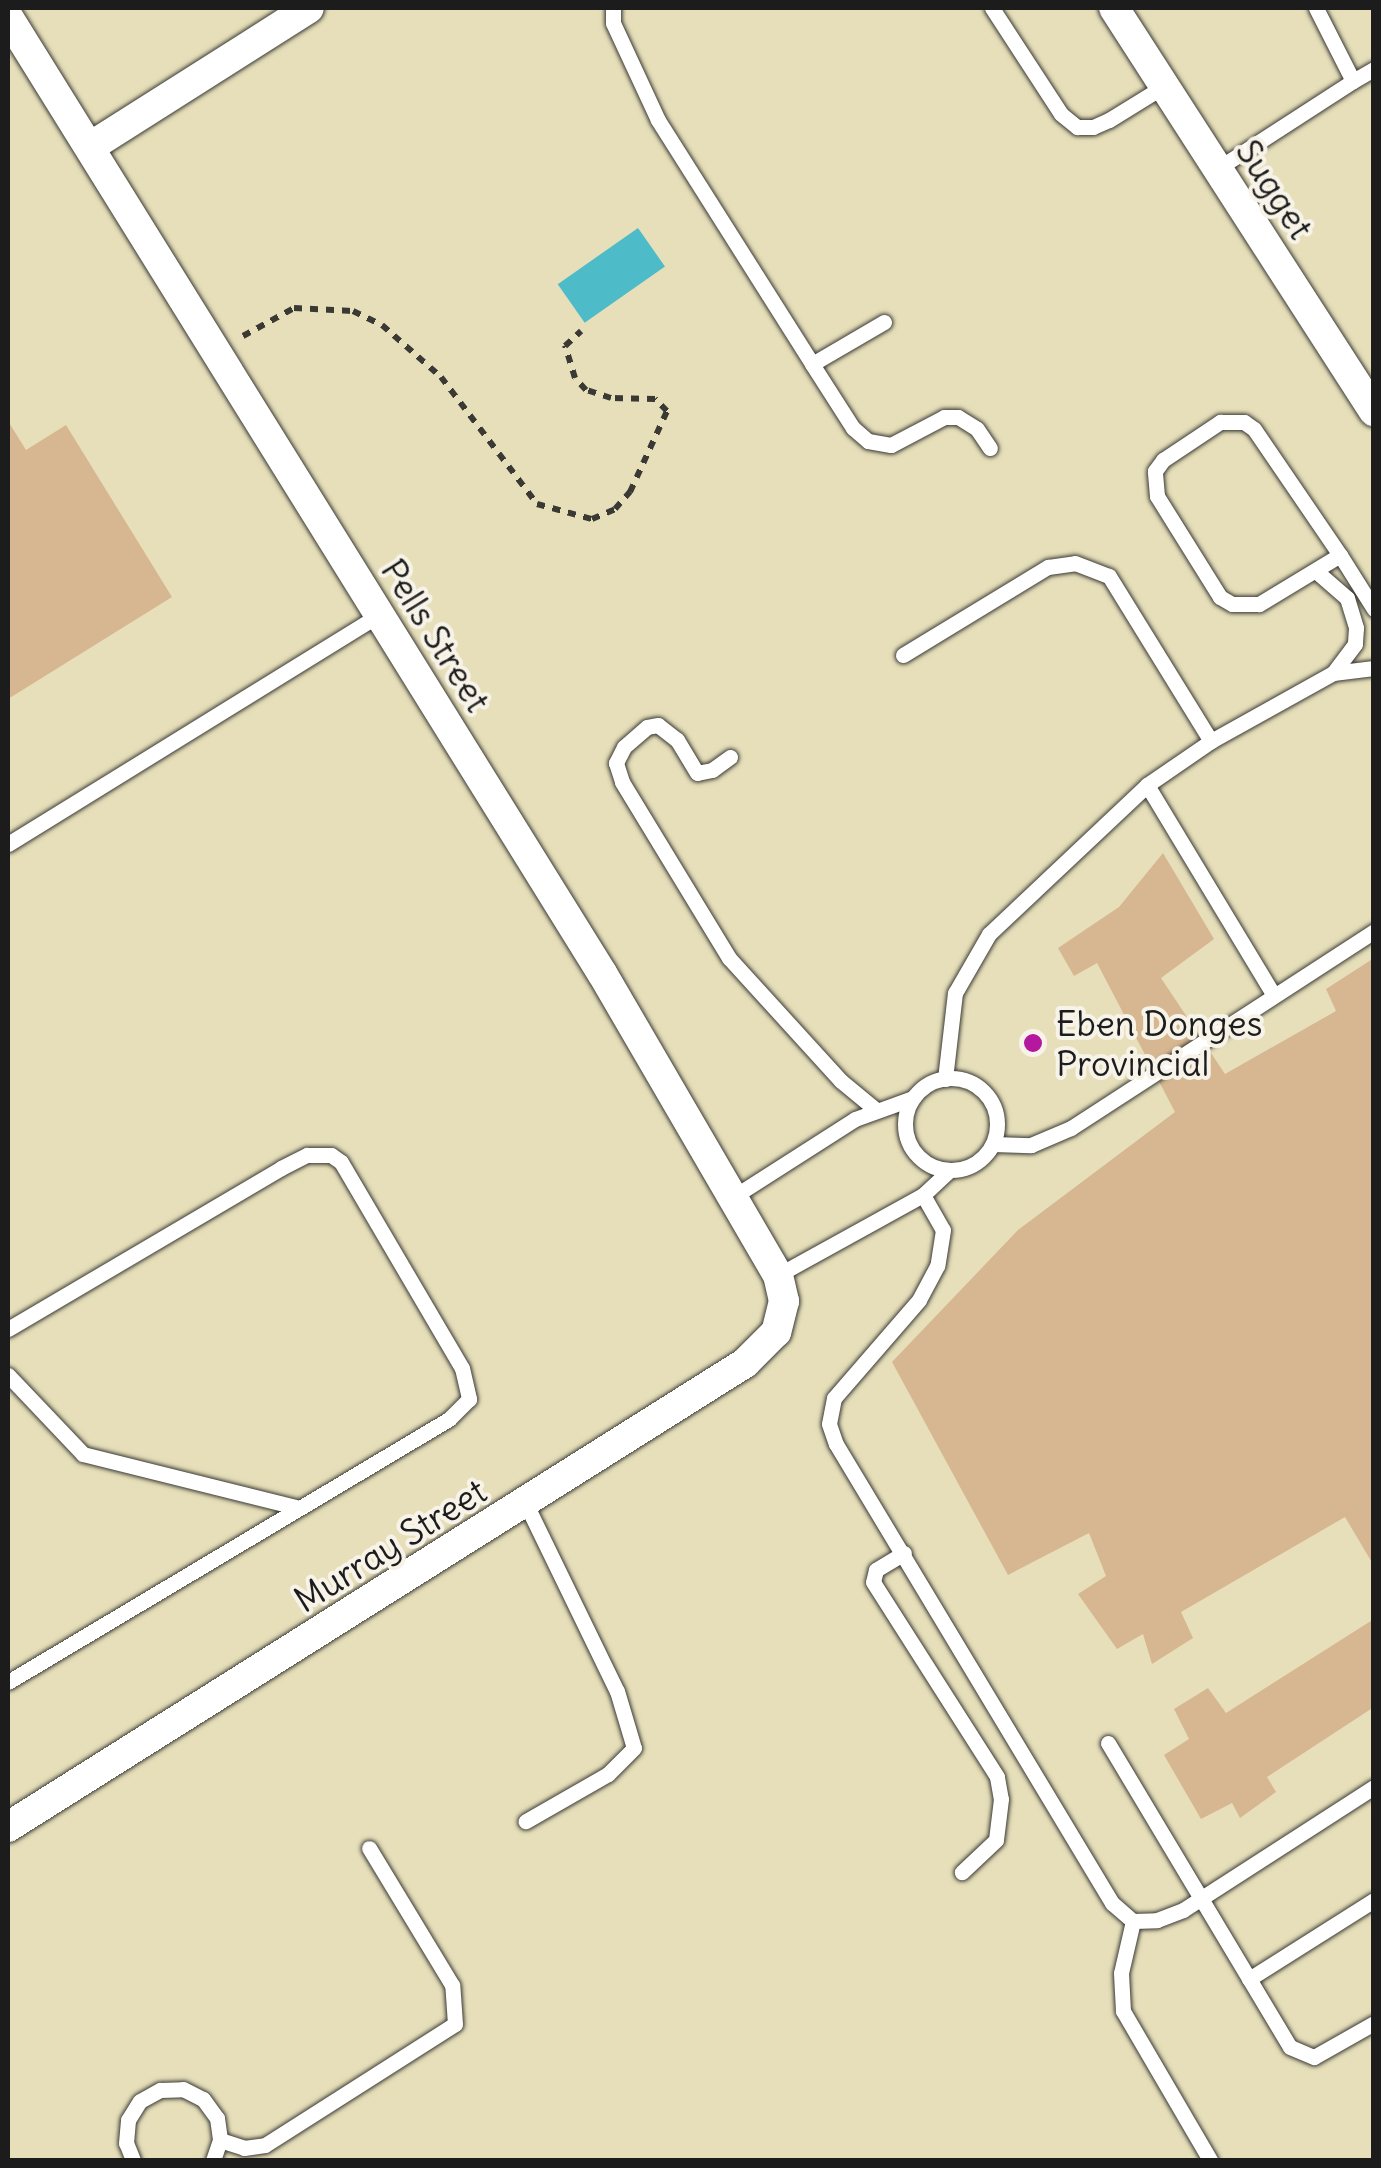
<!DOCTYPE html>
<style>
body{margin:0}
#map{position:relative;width:1381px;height:2168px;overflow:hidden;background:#e6dfba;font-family:Delius,sans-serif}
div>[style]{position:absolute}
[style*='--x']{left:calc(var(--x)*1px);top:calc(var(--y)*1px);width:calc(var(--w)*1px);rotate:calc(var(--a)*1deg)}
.water>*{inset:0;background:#4ebbc8;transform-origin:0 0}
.building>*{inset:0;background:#d6b791}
.path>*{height:6px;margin-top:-3px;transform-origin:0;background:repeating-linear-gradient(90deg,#3a3934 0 8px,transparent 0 16px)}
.roads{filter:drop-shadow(0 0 2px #3a3934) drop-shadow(0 0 2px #3a3934)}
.lane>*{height:15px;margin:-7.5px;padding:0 7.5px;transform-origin:7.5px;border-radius:7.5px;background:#fff}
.lane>.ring{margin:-7.5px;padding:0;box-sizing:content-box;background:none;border:15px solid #fff;border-radius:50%}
.street>*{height:30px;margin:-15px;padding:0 15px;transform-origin:15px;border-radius:15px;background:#fff}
.dots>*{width:28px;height:28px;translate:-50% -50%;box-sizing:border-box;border:5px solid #f7f3e8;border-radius:50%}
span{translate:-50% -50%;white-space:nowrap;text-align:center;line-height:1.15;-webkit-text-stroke:8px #f7f3e8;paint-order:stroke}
.street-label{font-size:35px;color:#1c1c1c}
.poi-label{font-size:35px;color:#1c1c1c}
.left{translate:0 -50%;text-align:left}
.frame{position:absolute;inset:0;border:10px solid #1c1c1c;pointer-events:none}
</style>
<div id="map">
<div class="water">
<div style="left:638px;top:228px;width:47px;height:98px;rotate:55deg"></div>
</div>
<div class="building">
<div style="clip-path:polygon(8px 421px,26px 450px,66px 425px,172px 597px,8px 699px)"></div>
<div style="clip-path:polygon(1163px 853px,1214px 939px,1161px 978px,1225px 1074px,1336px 1011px,1326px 989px,1374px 958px,1374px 1566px,1345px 1517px,1181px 1612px,1193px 1638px,1152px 1664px,1143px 1634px,1117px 1649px,1078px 1594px,1106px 1576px,1089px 1533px,1008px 1575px,892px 1362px,1018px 1230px,1175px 1112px,1097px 963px,1074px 976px,1058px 948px,1119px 907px)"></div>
<div style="clip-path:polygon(1374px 1619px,1374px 1707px,1267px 1777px,1276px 1792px,1240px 1818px,1232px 1803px,1201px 1819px,1164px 1755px,1189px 1739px,1174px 1709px,1208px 1688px,1226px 1713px)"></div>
</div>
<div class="path">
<div style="--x:243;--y:336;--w:58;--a:-28.8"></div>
<div style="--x:294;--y:308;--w:59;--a:2.9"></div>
<div style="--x:353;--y:311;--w:32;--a:26"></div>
<div style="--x:382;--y:325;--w:79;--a:41.4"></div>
<div style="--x:441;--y:377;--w:159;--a:52.9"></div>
<div style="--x:537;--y:504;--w:57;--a:15.3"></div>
<div style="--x:592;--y:519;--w:25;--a:-23"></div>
<div style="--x:615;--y:509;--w:23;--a:-49"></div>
<div style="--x:630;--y:492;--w:89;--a:-65.4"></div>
<div style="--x:667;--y:411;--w:17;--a:-135"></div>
<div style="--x:655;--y:399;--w:44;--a:-178.7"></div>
<div style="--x:611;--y:398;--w:26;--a:-162"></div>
<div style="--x:586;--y:390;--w:16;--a:-133"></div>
<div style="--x:575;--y:378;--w:34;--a:-107"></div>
<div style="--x:565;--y:346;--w:22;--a:-43"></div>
</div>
<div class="roads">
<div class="lane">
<div style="--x:613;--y:8;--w:15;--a:90"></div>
<div style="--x:613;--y:23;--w:107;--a:65.1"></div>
<div style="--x:658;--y:120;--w:289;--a:57.7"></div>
<div style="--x:992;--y:8;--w:126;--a:56.9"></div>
<div style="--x:1061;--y:114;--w:21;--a:39"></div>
<div style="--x:1077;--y:127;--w:16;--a:0"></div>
<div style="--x:1093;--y:127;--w:17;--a:-24"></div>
<div style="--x:1109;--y:120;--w:65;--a:-31.7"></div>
<div style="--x:1353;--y:81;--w:24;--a:-30"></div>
<div style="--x:1217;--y:169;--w:162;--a:-32.9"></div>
<div style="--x:1353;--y:81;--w:82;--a:-116.9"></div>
<div style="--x:884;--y:322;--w:83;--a:149.7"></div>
<div style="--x:812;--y:364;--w:76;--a:57.4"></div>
<div style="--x:853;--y:428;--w:20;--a:41"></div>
<div style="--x:868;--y:441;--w:23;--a:10"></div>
<div style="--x:891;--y:445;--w:60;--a:-27.8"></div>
<div style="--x:944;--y:417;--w:14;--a:0"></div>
<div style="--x:958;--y:417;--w:22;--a:32"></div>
<div style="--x:977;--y:429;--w:23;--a:56"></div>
<div style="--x:1340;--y:555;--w:95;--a:148.8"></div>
<div style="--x:1259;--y:604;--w:27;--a:180"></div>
<div style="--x:1232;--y:604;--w:14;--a:-150"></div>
<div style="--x:1220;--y:597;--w:119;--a:-122"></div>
<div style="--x:1157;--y:496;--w:25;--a:-95"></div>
<div style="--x:1155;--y:471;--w:14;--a:-54"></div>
<div style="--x:1163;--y:460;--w:69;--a:-33.7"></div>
<div style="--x:1220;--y:422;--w:24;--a:0"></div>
<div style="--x:1244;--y:422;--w:12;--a:35"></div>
<div style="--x:1254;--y:429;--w:153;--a:55.7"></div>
<div style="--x:1340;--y:555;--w:64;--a:57.8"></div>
<div style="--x:1317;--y:572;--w:40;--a:41"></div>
<div style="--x:1347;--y:598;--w:31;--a:73"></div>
<div style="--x:1356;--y:628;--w:16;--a:94"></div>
<div style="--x:1355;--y:644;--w:36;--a:127"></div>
<div style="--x:903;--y:655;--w:170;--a:-31.3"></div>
<div style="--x:1048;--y:567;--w:27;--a:-8"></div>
<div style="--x:1075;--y:563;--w:36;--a:21"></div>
<div style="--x:1109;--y:576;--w:194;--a:58.3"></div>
<div style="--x:730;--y:757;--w:22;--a:144"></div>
<div style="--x:712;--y:770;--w:15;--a:169"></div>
<div style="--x:697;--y:773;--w:39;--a:-121"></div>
<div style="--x:677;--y:740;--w:24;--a:-142"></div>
<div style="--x:658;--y:725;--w:11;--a:170"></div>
<div style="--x:647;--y:727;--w:30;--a:139"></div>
<div style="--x:624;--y:747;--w:18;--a:117"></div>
<div style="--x:616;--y:763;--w:20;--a:72"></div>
<div style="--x:622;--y:782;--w:206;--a:58.7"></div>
<div style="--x:729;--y:958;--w:166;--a:47.7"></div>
<div style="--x:841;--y:1081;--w:44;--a:39.5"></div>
<div style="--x:1147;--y:785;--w:244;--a:58.9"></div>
<div style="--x:8;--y:844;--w:436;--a:-31.7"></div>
<div class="ring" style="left:905px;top:1078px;width:77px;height:77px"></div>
<div style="--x:945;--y:1079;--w:87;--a:-83.4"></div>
<div style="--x:955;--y:993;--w:68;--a:-60"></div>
<div style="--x:989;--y:934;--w:217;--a:-43.3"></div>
<div style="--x:1147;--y:785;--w:78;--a:-34.5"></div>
<div style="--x:1211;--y:741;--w:140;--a:-29.1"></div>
<div style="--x:1333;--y:673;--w:41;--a:-7"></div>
<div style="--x:993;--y:1144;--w:38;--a:2"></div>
<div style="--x:1031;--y:1145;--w:43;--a:-23"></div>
<div style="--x:1071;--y:1128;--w:361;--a:-33"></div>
<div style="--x:923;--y:1195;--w:40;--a:60.3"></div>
<div style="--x:943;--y:1230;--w:36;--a:99"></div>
<div style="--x:937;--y:1266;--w:38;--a:118"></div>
<div style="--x:919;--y:1300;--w:130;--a:130.9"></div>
<div style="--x:834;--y:1398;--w:26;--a:101"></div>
<div style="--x:829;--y:1424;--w:21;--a:71"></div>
<div style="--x:836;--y:1444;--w:536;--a:58.98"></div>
<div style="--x:1112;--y:1903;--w:28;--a:41"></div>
<div style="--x:1133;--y:1921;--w:24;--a:-2"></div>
<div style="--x:1157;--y:1920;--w:28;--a:-21"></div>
<div style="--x:1183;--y:1910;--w:227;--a:-32.8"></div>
<div style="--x:730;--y:1199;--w:148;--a:-32.6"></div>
<div style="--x:855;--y:1119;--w:62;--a:-19.9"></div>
<div style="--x:778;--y:1275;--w:166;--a:-28.9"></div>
<div style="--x:923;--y:1195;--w:35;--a:-43"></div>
<div style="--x:8;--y:1329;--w:317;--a:-30.5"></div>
<div style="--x:281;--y:1168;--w:29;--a:-27"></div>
<div style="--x:307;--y:1155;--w:24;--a:0"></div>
<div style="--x:331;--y:1155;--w:12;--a:35"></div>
<div style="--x:341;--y:1162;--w:239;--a:59.6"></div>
<div style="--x:462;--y:1368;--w:32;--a:77"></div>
<div style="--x:469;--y:1399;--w:28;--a:135"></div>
<div style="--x:449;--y:1419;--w:513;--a:149.19"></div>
<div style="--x:8;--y:1375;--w:109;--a:46.5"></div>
<div style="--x:83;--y:1454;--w:219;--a:14"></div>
<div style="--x:526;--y:1504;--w:208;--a:64.1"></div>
<div style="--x:617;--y:1691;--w:59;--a:73.4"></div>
<div style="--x:634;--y:1748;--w:37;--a:135"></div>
<div style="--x:608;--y:1774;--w:95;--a:150.2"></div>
<div style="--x:904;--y:1553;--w:33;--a:149"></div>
<div style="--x:876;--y:1570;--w:12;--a:104"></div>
<div style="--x:873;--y:1582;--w:231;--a:57.5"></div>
<div style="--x:997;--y:1777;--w:22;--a:80"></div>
<div style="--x:1001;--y:1799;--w:41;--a:97"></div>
<div style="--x:996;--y:1840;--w:47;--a:136.7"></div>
<div style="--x:1108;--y:1743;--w:354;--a:59.1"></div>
<div style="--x:1290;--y:2047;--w:26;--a:23"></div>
<div style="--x:1314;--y:2057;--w:69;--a:-29.5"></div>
<div style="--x:1133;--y:1921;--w:53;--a:103"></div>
<div style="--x:1121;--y:1973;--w:38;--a:87"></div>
<div style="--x:1123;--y:2011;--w:173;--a:59.7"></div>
<div style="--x:1249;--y:1979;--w:148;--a:-32.3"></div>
<div style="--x:220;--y:2140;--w:25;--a:18"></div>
<div style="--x:244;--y:2148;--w:21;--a:-8"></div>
<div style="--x:265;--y:2145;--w:225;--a:-32.5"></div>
<div style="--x:455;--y:2024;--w:39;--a:-94"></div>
<div style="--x:452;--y:1985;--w:160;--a:-121.2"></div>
<div style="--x:133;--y:2160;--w:18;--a:-112"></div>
<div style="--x:126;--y:2143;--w:23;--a:-85"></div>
<div style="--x:128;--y:2120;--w:22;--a:-58"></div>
<div style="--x:140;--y:2101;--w:23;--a:-29"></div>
<div style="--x:160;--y:2090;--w:23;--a:-2"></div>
<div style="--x:183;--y:2089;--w:22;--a:27"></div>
<div style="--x:203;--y:2099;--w:24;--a:54"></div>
<div style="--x:217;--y:2118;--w:22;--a:82"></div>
<div style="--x:220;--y:2140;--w:21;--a:109"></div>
</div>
<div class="street">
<div style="--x:1114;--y:8;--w:480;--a:57.2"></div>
<div style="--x:8;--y:17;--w:1126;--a:58.15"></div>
<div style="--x:602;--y:973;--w:350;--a:59.8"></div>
<div style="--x:778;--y:1275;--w:27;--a:77"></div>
<div style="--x:784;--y:1301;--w:32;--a:104"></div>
<div style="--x:776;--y:1332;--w:44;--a:135"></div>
<div style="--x:745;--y:1363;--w:871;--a:147.81"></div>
<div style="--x:90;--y:147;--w:259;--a:-32.4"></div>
</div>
</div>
<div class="dots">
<div style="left:1033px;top:1043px;background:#b5179e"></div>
</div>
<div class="street-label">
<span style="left:1275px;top:189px;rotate:57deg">Sugget</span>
<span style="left:436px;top:635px;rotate:58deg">Pells Street</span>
<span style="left:390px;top:1545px;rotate:-32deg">Murray Street</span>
</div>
<div class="poi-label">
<span class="left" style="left:1056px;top:1043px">Eben Donges<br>Provincial</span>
</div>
<div class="frame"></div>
</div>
